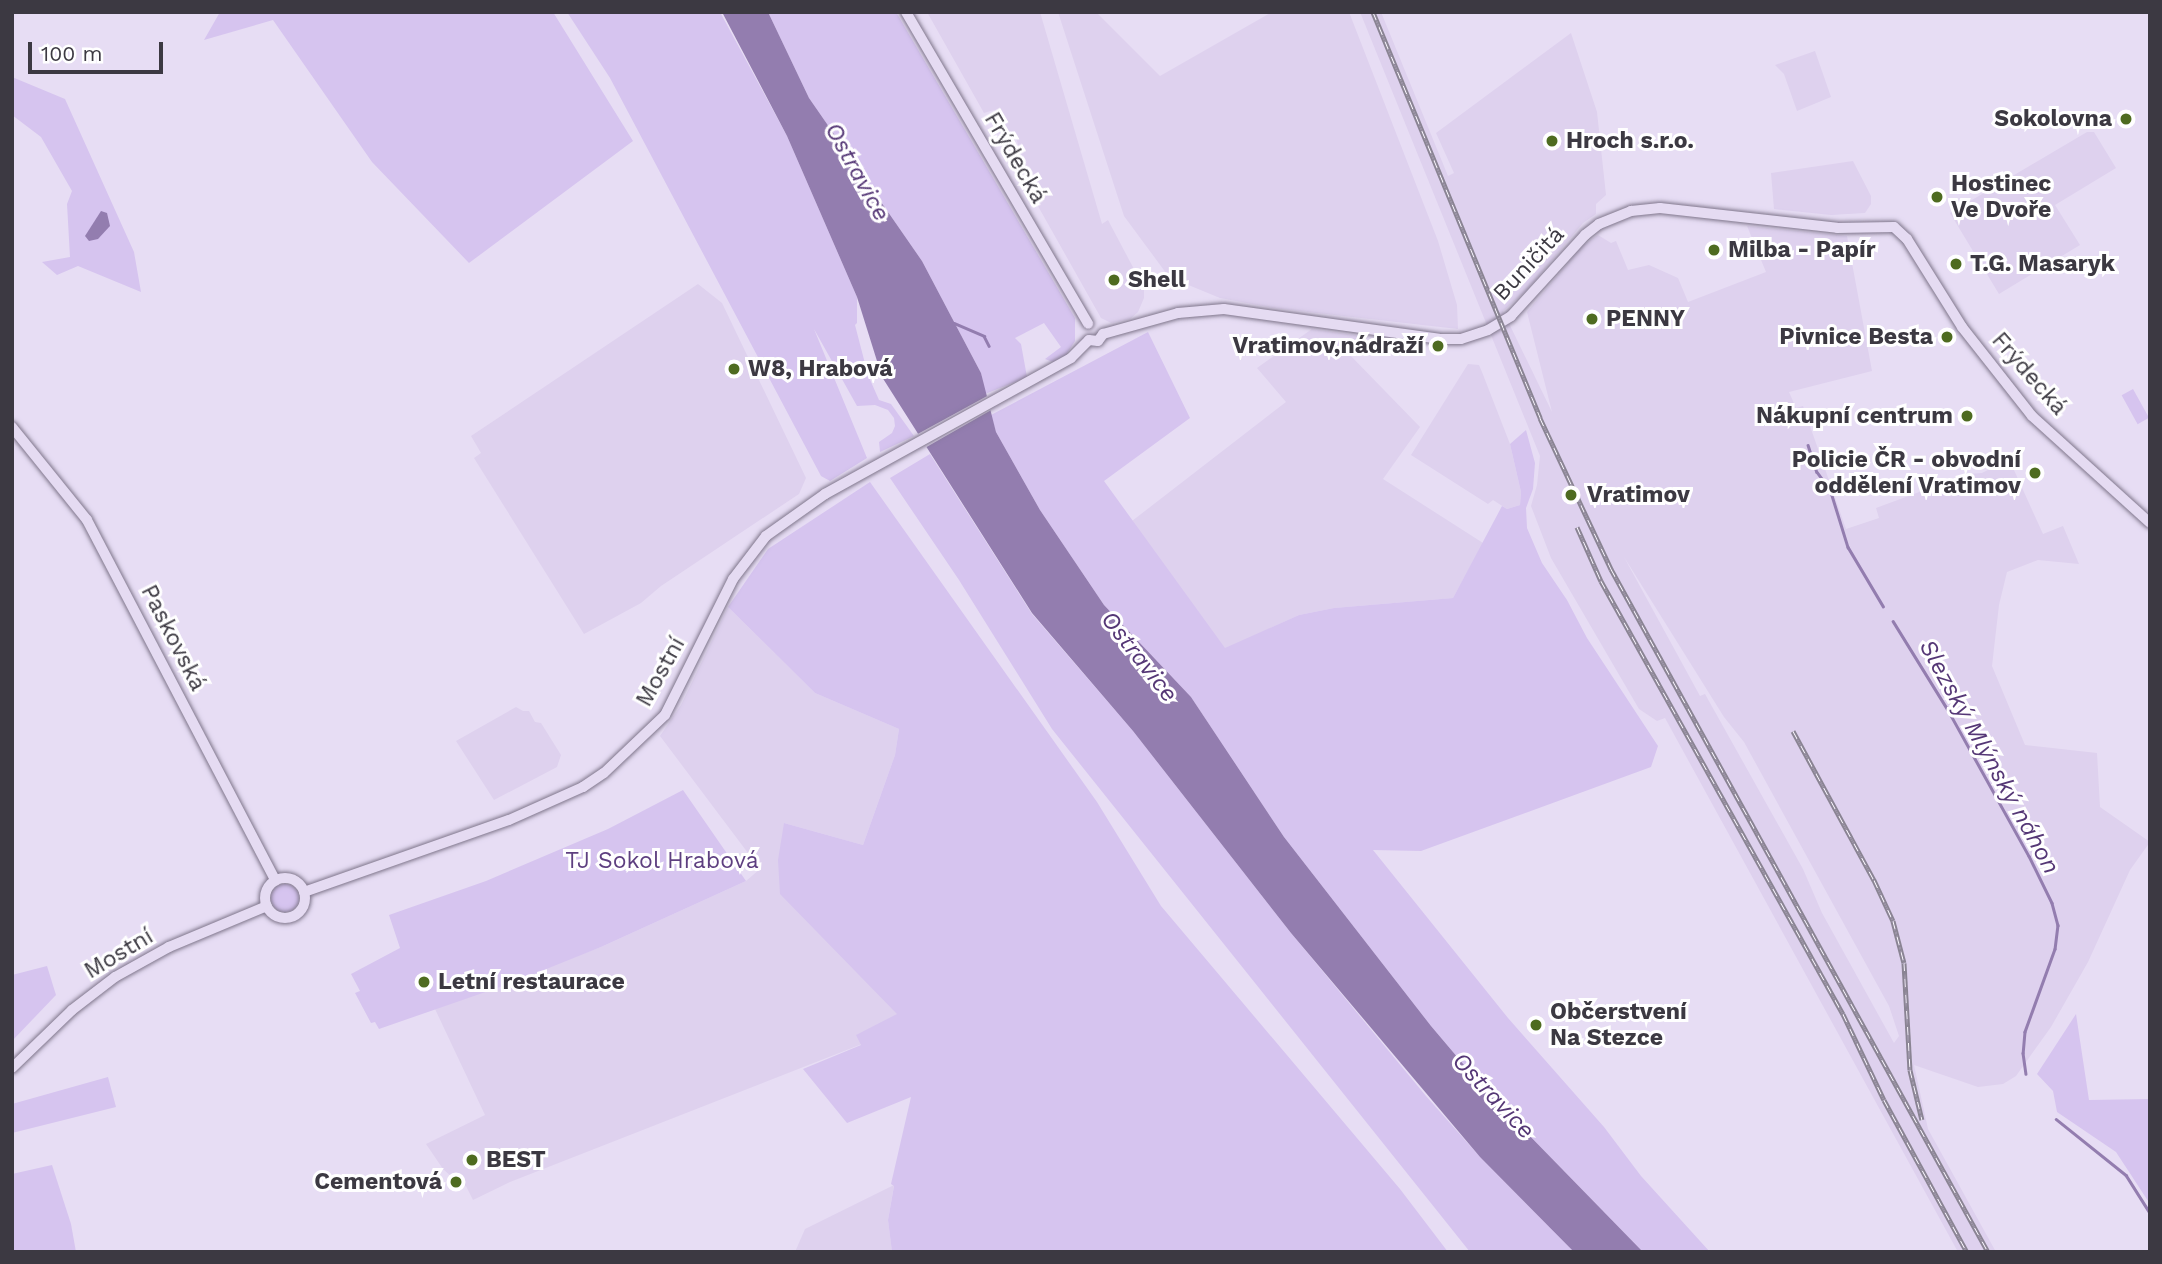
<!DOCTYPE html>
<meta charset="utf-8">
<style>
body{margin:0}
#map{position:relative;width:2162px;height:1264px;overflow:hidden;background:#e7ddf4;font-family:"Work Sans",sans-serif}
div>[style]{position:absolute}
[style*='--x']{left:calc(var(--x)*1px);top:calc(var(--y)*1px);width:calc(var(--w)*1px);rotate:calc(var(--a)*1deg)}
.built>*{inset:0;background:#ded1ee}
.green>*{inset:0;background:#d6c4ef;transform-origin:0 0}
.round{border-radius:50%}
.water>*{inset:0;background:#937daf}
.pier>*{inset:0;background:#e7ddf4}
.stream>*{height:2.5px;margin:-1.25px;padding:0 1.25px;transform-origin:1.25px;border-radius:1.25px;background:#937daf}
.roads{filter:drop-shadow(0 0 2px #7f768b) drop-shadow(0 0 2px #7f768b)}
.secondary>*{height:10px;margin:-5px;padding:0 5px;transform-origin:5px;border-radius:5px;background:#e5dbf2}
.secondary>.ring{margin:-5px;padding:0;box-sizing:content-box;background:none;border:10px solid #e5dbf2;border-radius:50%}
.rail>*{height:5px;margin-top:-2.5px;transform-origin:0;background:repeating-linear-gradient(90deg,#fff 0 8px,#8a8493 0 16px);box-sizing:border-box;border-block:2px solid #8a8493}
.dots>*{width:19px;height:19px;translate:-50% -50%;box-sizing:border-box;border:4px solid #fff;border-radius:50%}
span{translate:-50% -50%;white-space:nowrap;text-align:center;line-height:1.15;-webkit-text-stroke:6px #fff;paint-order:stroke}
.poi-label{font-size:23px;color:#3c3942;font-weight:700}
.right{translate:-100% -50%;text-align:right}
.left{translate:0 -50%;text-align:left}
.street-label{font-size:23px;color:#3c3942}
.park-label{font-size:23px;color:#5e3f80}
.water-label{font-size:24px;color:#553776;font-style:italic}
.frame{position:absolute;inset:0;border:14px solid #3c3942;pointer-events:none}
.scale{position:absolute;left:28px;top:42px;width:135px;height:32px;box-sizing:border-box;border:4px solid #3c3942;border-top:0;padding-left:9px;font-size:21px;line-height:24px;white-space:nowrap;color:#3c3942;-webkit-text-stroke:5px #fff;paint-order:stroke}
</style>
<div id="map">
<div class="built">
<div style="clip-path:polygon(927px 12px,1040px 12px,1102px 224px,1108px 220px,1144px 288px,1144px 298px,1138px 312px,1130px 319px,1111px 323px,1101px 318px,1025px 183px,1029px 180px,1016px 138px,1008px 134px,994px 110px,984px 113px)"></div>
<div style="clip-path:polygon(1058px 12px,1096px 12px,1160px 76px,1272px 12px,1349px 12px,1438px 241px,1457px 305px,1458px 329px,1273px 308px,1220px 298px,1169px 277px,1124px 216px)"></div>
<div style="clip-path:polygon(evenodd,1360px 12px,1381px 12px,1448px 176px,1454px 173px,1436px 133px,1571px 33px,1597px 112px,1606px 195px,1596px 204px,1596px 214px,1583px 223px,1526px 291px,1503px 311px,1552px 412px,1527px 312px,1583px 245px,1598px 235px,1611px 243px,1616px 241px,1628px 270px,1649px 265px,1678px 278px,1688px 302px,1766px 272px,1747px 226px,1847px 236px,1872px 371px,1789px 392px,1796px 408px,1803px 406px,1846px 529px,1879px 518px,1876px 508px,1968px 474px,1982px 473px,2009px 459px,2043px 534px,2063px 526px,2079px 564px,2038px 560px,2007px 572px,1999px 605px,1992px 666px,2025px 745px,2097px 753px,2100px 807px,2150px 842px,2130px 870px,2088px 962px,2051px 1027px,2016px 1076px,2003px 1084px,1978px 1087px,1914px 1065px,1928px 1129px,1996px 1252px,1958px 1252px,1665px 718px,1657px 721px,1639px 709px,1551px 558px,1531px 506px,1537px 485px,1540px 456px,1360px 12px,1624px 557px,1724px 717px,1744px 742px,1889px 1006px,1899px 1036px,1894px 1043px,1822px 913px,1803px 869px,1705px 694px,1700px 696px,1624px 557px)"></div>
<div style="clip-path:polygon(1815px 51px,1831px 97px,1797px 111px,1784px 74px,1775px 65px)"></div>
<div style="clip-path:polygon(2087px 132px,2094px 132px,2116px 168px,2055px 205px,2080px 245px,1999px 294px,1950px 213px)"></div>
<div style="clip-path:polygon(1853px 161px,1871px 196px,1871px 204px,1865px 213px,1831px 215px,1774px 209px,1771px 173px)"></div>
<div style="clip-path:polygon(698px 284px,722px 303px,806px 478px,799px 494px,661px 586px,641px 603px,584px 634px,474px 458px,481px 453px,471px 436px)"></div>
<div style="clip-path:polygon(1312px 329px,1368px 337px,1348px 353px,1420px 427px,1383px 479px,1483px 543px,1453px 598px,1334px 608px,1299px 615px,1225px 649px,1132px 521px,1286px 402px,1257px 368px)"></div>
<div style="clip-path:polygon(1468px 364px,1479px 365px,1482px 372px,1510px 444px,1521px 492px,1520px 505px,1507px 509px,1493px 500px,1488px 504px,1411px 455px)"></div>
<div style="clip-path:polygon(728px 607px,815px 693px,899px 729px,895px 755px,863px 845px,784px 823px,898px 1015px,857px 1035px,862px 1044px,510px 1182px,473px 1200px,466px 1186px,463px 1187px,443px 1169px,426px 1144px,485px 1115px,435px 1009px,601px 947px,746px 881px,760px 869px,660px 736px,681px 705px)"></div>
<div style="clip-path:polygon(516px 707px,523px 711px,529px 711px,535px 722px,541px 723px,561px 755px,557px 767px,494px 800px,456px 741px)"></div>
<div style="clip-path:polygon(894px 1185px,888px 1220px,892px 1252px,795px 1252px,805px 1229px)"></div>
</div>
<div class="green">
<div style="clip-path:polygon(220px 12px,553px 12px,633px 141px,469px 263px,372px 162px,273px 20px,204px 40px)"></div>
<div style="clip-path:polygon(567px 12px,720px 12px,787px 136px,857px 297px,857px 323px,855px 325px,868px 375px,879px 400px,891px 404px,914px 436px,880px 452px,879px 442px,892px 433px,895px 426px,894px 418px,888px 410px,875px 405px,857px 406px,814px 329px,867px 458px,830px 481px,821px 476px,610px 78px)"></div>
<div style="clip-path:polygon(768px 12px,896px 12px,1075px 318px,1075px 341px,1066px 355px,1053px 362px,1045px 359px,1061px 347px,1044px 323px,1015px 338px,1021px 344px,1027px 377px,985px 394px,981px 373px,922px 261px,809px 98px)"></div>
<div style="clip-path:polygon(12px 77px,65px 99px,134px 252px,141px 292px,78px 266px,57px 275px,42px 262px,70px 257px,67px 204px,72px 191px,41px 137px,12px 115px)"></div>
<div style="clip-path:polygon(1148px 332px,1190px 418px,1104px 481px,1225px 648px,1299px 615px,1334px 608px,1453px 598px,1502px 506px,1507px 509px,1520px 505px,1521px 492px,1510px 444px,1526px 430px,1535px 463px,1533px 489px,1526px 508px,1527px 528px,1542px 563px,1567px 600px,1587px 638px,1658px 746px,1651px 767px,1421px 851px,1373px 850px,1508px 1018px,1604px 1127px,1641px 1176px,1710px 1252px,1643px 1252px,1486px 1091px,1431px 1026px,1284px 837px,1191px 697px,1104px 605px,1040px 510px,996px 432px,991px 415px)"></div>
<div style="left:2133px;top:389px;width:33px;height:13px;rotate:61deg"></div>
<div style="clip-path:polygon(930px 454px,1032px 614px,1133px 731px,1291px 933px,1426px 1096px,1480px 1157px,1574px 1252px,1470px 1252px,1052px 729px,959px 580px,890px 478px)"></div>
<div style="clip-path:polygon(870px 482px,1097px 802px,1161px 906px,1400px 1189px,1448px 1252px,892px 1252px,888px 1220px,894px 1186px,891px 1184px,911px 1097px,847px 1123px,803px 1069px,861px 1045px,856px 1035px,897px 1014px,780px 894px,778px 860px,784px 823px,863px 845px,895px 755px,899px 729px,815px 693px,728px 607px,768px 549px)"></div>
<div style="clip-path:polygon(683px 790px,746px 881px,601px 947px,514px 982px,379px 1029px,375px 1022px,371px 1023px,355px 993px,360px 991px,351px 974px,400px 948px,389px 915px,486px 881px,608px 829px)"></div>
<div class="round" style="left:271px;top:884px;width:28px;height:28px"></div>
<div style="clip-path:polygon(47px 966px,56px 995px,12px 1041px,12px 975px)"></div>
<div style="clip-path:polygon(2076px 1014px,2089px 1100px,2150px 1099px,2150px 1204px,2116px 1152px,2057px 1112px,2053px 1091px,2037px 1074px)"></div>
<div style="clip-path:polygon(108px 1077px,116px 1107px,12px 1133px,12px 1104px)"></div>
<div style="clip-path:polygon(52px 1165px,71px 1224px,76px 1252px,12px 1252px,12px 1174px)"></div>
</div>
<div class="water">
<div style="clip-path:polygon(722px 12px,768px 12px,809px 98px,922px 261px,981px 373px,996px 432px,1040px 510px,1104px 605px,1191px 697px,1284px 837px,1431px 1026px,1486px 1091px,1643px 1252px,1574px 1252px,1480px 1157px,1291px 933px,1133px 731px,1032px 613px,882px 377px,857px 297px,787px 136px)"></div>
<div style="clip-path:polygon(101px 211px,107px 213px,110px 226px,98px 239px,89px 241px,85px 236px)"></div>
</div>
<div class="pier">
<div style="clip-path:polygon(989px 395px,993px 409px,923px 449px,914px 436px)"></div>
</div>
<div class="stream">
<div style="--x:954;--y:323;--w:33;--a:23"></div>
<div style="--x:984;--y:336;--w:11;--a:63"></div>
<div style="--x:1808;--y:445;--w:28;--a:72"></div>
<div style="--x:1817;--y:472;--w:21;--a:53"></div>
<div style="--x:1830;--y:489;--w:61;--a:72.8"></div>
<div style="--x:1848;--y:547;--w:69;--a:59.3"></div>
<div style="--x:1893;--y:621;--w:105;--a:58.3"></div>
<div style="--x:1948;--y:710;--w:167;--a:61"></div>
<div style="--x:2029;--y:856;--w:52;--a:63.9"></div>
<div style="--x:2052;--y:903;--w:23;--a:75"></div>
<div style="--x:2058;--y:925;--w:24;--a:97"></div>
<div style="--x:2055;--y:949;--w:88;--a:109.9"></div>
<div style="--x:2025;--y:1032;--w:21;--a:95"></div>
<div style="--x:2023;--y:1053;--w:21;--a:82"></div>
<div style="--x:2056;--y:1119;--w:90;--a:38.7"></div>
<div style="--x:2126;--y:1175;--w:45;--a:57.7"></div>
</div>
<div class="roads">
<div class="secondary">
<div style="--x:906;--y:12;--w:361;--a:59.7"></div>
<div style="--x:1103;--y:334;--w:78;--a:-15.6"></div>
<div style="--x:1178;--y:313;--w:46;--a:-5"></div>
<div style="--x:1224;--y:309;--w:217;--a:7.9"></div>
<div style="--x:1439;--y:339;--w:22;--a:0"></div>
<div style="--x:1461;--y:339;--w:28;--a:-18"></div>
<div style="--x:1488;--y:330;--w:27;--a:-31"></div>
<div style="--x:1511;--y:316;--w:110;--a:-47.6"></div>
<div style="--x:1585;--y:235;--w:18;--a:-38"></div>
<div style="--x:1599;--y:224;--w:35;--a:-22"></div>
<div style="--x:1631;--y:211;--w:29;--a:-6"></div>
<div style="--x:1660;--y:208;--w:178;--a:6.4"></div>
<div style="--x:1837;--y:228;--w:57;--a:-1"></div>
<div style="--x:1894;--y:227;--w:18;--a:43"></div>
<div style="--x:1907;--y:239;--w:104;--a:58"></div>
<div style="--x:1962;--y:327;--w:113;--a:51.8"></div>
<div style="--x:2032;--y:416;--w:159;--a:42.2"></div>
<div style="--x:12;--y:427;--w:119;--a:51.1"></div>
<div style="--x:87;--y:520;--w:407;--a:62.4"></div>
<div class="ring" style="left:265px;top:878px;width:30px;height:30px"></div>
<div style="--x:304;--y:892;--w:217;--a:-19.4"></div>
<div style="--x:509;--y:820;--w:81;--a:-24"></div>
<div style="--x:583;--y:787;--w:25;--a:-34"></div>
<div style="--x:604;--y:773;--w:84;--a:-43.6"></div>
<div style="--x:665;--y:715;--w:152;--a:-63.4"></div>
<div style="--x:733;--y:579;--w:54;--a:-52.5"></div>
<div style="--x:766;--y:536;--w:72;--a:-35.4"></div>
<div style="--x:825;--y:494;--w:281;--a:-28.9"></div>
<div style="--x:1071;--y:358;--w:25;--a:-45"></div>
<div style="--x:1089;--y:340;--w:9;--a:6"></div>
<div style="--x:1098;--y:341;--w:9;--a:-54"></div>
<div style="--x:12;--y:1068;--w:83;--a:-44"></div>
<div style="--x:72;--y:1010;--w:54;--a:-37.5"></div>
<div style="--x:115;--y:977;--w:62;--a:-29.1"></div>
<div style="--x:169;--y:947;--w:106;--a:-22.7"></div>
</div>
</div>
<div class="rail">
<div style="--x:1373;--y:12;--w:439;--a:67.6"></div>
<div style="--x:1540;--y:418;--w:167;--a:64.8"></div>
<div style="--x:1611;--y:569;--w:780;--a:61.1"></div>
<div style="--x:1577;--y:527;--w:59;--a:66"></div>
<div style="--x:1601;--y:581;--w:496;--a:60.8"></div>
<div style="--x:1843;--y:1014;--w:95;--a:64.5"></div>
<div style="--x:1884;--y:1100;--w:173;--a:61.4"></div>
<div style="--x:1793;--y:731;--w:170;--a:61.5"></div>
<div style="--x:1874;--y:880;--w:45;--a:65.1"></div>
<div style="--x:1893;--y:921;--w:43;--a:75.3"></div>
<div style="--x:1904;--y:963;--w:107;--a:86.8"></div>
<div style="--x:1910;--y:1070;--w:51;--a:76.5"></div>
</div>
<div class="dots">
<div style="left:2126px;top:119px;background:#4e6b20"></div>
<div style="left:1552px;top:141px;background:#4e6b20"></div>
<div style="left:1937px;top:197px;background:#4e6b20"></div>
<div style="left:1714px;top:250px;background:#4e6b20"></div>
<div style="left:1956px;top:264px;background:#4e6b20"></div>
<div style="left:1114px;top:280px;background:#4e6b20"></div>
<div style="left:1592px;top:319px;background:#4e6b20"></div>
<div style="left:1947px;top:337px;background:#4e6b20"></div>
<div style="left:1438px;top:346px;background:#4e6b20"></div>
<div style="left:734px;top:369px;background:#4e6b20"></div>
<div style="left:1967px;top:416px;background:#4e6b20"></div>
<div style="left:2035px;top:473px;background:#4e6b20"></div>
<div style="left:1571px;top:495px;background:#4e6b20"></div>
<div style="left:424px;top:982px;background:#4e6b20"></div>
<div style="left:1536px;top:1025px;background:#4e6b20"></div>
<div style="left:472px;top:1160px;background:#4e6b20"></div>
<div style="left:456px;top:1182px;background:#4e6b20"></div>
</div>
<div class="poi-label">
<span class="right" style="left:2112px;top:119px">Sokolovna</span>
<span class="left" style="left:1566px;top:141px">Hroch s.r.o.</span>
<span class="left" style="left:1951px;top:197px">Hostinec<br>Ve Dvoře</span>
<span class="left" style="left:1728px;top:250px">Milba - Papír</span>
<span class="left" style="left:1970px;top:264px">T.G. Masaryk</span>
<span class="left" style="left:1128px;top:280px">Shell</span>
<span class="left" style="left:1606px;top:319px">PENNY</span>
<span class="right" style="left:1933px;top:337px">Pivnice Besta</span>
<span class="right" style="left:1424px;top:346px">Vratimov,nádraží</span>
<span class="left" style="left:748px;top:369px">W8, Hrabová</span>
<span class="right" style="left:1953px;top:416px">Nákupní centrum</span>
<span class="right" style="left:2021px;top:473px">Policie ČR - obvodní<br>oddělení Vratimov</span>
<span class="left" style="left:1587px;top:495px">Vratimov</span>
<span class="left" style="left:438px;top:982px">Letní restaurace</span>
<span class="left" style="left:1550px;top:1025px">Občerstvení<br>Na Stezce</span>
<span class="left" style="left:486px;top:1160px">BEST</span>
<span class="right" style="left:442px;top:1182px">Cementová</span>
</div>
<div class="street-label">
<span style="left:1015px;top:158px;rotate:60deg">Frýdecká</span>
<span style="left:1529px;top:264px;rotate:-47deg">Buničitá</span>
<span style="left:2029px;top:374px;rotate:49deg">Frýdecká</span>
<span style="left:173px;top:638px;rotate:63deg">Paskovská</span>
<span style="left:661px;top:672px;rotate:-61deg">Mostní</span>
<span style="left:119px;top:954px;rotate:-31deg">Mostní</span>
</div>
<div class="park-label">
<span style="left:662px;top:861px">TJ Sokol Hrabová</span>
</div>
<div class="water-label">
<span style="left:857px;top:172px;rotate:61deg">Ostravice</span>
<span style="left:1139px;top:657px;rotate:52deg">Ostravice</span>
<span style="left:1989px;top:757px;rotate:61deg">Slezský Mlýnský náhon</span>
<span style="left:1493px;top:1096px;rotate:47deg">Ostravice</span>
</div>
<div class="frame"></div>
<div class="scale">100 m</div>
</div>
